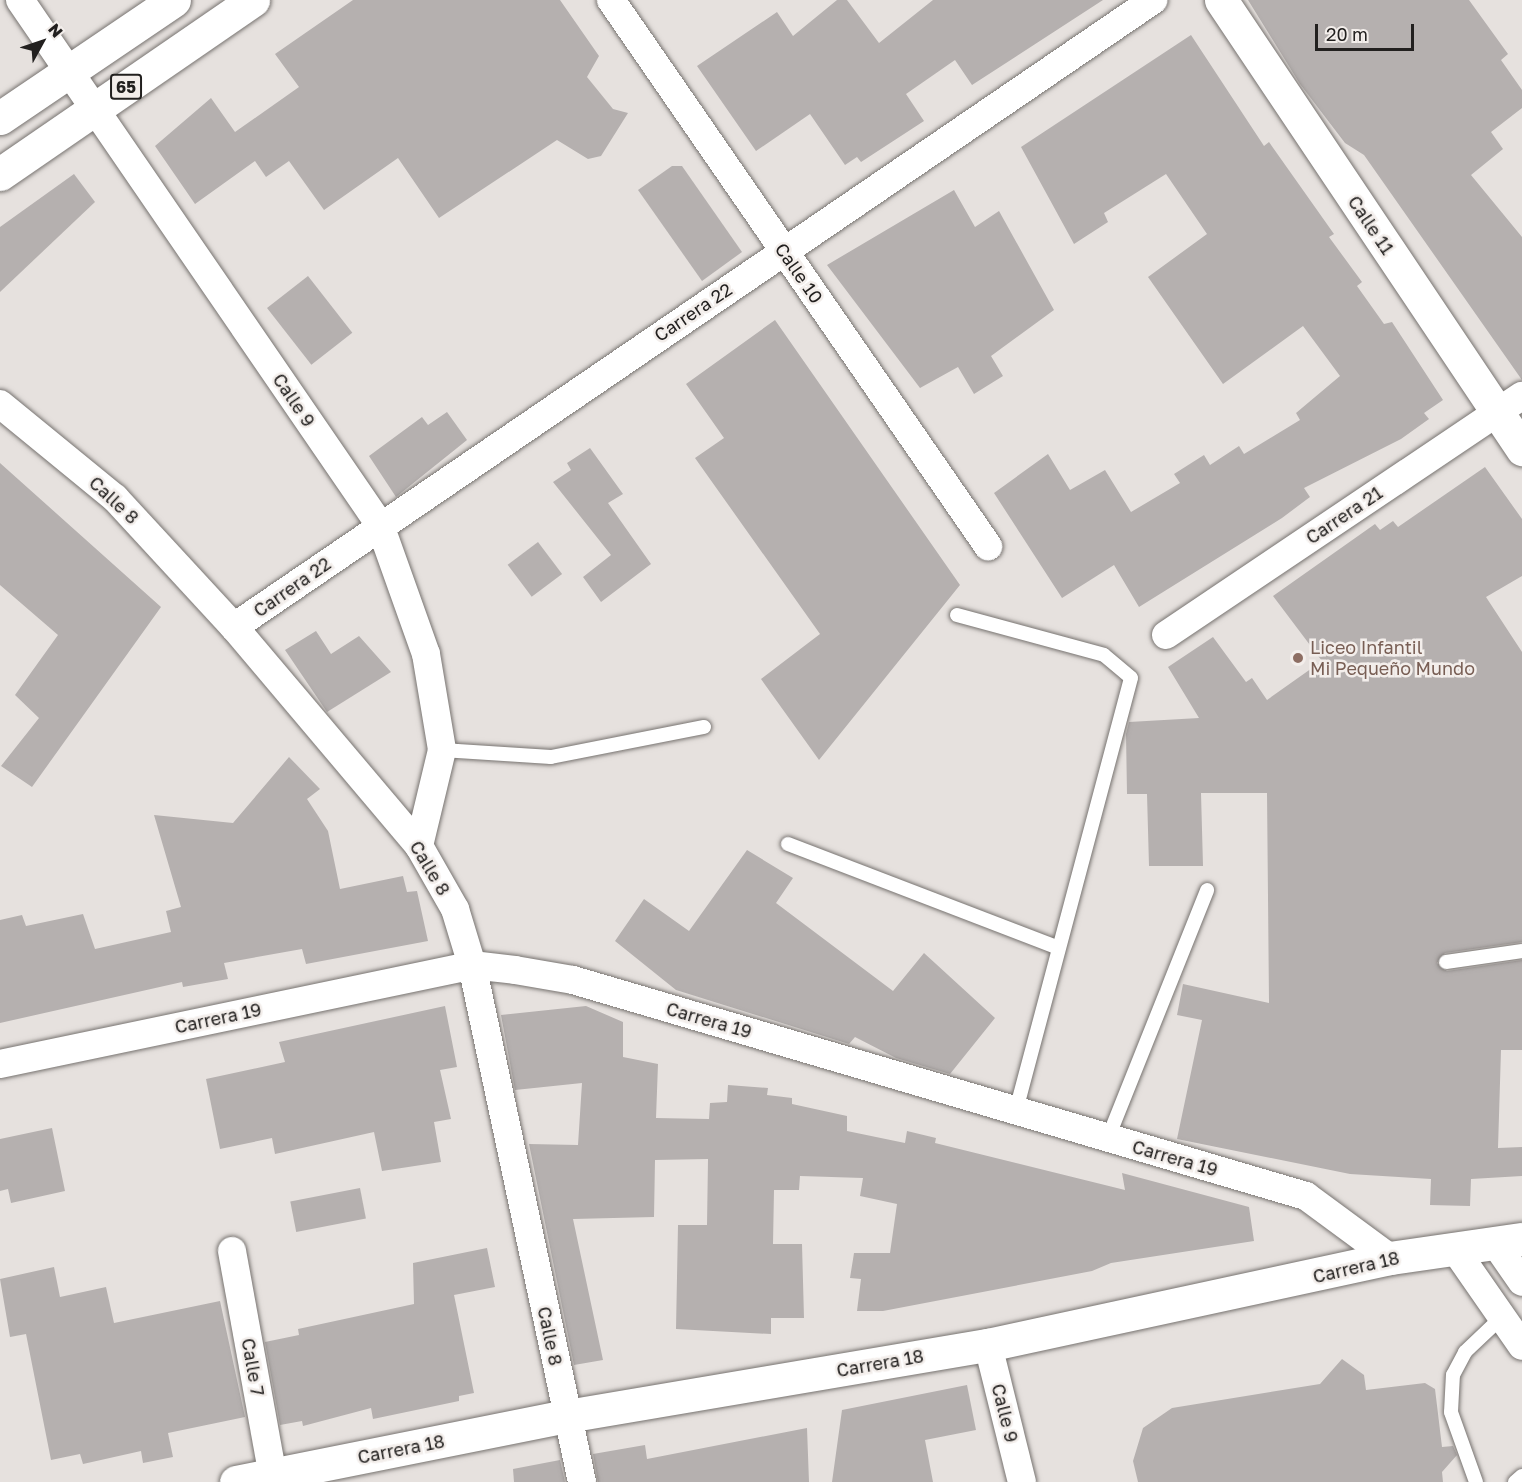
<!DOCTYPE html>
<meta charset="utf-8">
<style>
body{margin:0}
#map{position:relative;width:1522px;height:1482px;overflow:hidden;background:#e6e1de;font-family:"Golos Text",sans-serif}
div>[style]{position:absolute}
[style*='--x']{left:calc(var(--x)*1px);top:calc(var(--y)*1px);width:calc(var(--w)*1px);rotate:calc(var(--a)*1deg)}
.building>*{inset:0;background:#b5b0af;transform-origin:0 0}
.roads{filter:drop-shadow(0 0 2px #777370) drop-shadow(0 0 2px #777370)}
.lane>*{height:14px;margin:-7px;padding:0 7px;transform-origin:7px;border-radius:7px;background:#fff}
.street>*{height:28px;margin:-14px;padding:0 14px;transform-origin:14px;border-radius:14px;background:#fff}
.secondary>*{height:33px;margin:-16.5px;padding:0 16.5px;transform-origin:16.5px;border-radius:16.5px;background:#fff}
.primary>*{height:33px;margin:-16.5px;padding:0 16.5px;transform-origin:16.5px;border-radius:16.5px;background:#fff}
.dots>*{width:16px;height:16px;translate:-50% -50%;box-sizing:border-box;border:3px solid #f3eeeb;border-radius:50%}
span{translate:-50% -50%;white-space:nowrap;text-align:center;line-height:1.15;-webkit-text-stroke:5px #f3eeeb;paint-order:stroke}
.shield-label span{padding:2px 4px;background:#f3eeeb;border:2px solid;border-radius:4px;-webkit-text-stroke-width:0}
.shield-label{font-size:16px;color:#22201f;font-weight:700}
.street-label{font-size:18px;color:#22201f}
.education-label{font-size:18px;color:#785e54}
.left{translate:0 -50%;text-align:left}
.north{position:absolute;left:12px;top:12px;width:60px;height:60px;-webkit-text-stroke:4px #f3eeeb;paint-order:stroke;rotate:50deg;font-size:16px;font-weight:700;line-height:24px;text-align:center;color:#22201f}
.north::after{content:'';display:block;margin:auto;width:21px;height:27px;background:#22201f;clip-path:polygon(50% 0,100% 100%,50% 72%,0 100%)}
.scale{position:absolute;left:1315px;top:24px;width:99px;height:27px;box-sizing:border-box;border:3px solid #22201f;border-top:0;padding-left:8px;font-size:18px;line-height:21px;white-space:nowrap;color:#22201f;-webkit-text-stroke:4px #f3eeeb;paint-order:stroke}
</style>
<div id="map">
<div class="building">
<div style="clip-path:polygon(353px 0,560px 0,599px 56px,587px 77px,613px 109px,628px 113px,601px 156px,588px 159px,557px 140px,439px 218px,398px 158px,324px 210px,289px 161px,266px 177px,255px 161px,195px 204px,155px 146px,211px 98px,235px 132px,299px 87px,275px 54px)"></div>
<div style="clip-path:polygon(837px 0,847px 0,879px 43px,933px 0,1103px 0,972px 85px,955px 60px,906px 94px,924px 121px,861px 162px,857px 157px,845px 165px,810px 114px,756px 151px,697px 66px,777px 12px,793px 36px)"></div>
<div style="clip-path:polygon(1248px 0,1469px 0,1508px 54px,1501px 60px,1522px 90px,1522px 108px,1491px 132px,1503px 149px,1471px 175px,1522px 237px,1522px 380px,1364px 155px,1345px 143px,1300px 84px)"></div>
<div style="clip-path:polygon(1191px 35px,1264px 146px,1269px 142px,1334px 234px,1329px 237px,1362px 282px,1357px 286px,1384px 324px,1392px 322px,1443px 400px,1424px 413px,1429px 419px,1401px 439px,1304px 488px,1310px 497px,1282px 518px,1139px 607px,1114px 565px,1062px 598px,994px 493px,1048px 454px,1070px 490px,1105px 470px,1131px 512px,1180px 483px,1174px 474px,1204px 455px,1210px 465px,1239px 446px,1244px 454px,1300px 420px,1296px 413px,1340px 376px,1303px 326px,1223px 384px,1148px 277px,1207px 234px,1166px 174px,1104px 213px,1108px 222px,1074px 244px,1021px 147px)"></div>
<div style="clip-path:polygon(672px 166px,682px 166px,742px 252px,702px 281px,638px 190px)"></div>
<div style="clip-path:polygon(74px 174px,95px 202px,0 292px,0 227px)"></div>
<div style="clip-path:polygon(954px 190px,975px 227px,999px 211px,1054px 310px,991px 356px,1003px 376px,974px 394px,958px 367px,920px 388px,827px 265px)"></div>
<div style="left:308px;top:276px;width:72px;height:52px;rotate:52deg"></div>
<div style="clip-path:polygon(775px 320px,960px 585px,819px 760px,761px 679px,820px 634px,695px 458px,724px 438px,686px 384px)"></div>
<div style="clip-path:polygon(447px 412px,467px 440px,396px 497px,369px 456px,422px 417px,428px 425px)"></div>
<div style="clip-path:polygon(590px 448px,623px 494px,608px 503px,651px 564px,601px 602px,583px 577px,611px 555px,553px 482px,571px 470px,567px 463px)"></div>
<div style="clip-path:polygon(0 463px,161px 607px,32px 787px,1px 766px,39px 718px,15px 695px,58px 635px,0 585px)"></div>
<div style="clip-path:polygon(1485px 467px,1522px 519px,1522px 576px,1486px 597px,1522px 652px,1522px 942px,1445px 953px,1437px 963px,1447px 971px,1522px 960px,1522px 1050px,1501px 1050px,1498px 1148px,1522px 1147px,1522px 1176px,1471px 1179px,1470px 1206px,1430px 1205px,1431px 1179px,1350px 1174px,1177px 1139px,1202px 1020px,1177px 1015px,1183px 984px,1269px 1003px,1267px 793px,1201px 793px,1203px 866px,1149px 866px,1147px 794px,1127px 794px,1126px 734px,1129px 722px,1199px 718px,1168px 667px,1213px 637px,1246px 682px,1252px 678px,1267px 700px,1322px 661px,1273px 596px,1375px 524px,1380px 530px,1393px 521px,1398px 527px)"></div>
<div style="left:538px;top:542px;width:40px;height:38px;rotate:53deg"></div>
<div style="clip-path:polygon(316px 631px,331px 654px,359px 636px,391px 672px,327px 712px,285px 650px)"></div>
<div style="clip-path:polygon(289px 757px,320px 789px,307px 799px,328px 831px,340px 889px,403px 876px,407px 892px,417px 891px,428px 941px,306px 964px,302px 949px,224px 963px,228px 979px,183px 987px,182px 982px,0 1023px,0 920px,22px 915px,26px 926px,83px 914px,95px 949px,171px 932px,166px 911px,181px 907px,154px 815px,233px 823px)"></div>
<div style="clip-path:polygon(747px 850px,793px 878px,776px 903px,893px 991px,924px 953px,995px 1018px,950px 1074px,896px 1058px,855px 1037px,849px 1044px,676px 990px,615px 941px,644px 899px,689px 931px)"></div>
<div style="clip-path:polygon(445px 1006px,457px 1067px,440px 1070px,451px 1119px,434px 1122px,441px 1162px,382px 1171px,374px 1132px,275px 1154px,272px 1138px,220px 1149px,206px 1079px,285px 1062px,279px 1042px)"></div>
<div style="clip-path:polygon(586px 1006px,623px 1022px,623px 1057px,658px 1064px,656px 1118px,709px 1119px,710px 1103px,727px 1102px,728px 1085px,768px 1088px,767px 1095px,792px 1098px,792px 1104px,847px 1116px,847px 1131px,905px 1143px,907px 1131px,936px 1138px,935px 1143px,1125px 1190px,1122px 1173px,1249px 1207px,1254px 1241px,1111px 1263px,1092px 1271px,883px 1311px,857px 1311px,861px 1279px,850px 1278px,854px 1253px,890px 1253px,897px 1204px,860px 1196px,863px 1178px,800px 1176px,799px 1190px,774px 1190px,773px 1244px,802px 1244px,804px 1318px,771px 1318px,771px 1334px,676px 1329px,678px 1225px,707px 1225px,708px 1159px,655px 1160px,654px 1217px,573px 1219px,603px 1360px,574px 1365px,529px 1144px,578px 1145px,582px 1083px,515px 1090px,501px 1015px)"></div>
<div style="clip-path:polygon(52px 1128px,65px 1191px,11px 1203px,8px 1189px,0 1191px,0 1139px)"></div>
<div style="left:360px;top:1188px;width:31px;height:71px;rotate:79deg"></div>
<div style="clip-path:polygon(487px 1248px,495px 1287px,454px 1295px,474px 1393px,459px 1396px,459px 1401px,373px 1419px,371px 1408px,303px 1426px,302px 1421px,280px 1425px,265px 1342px,299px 1335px,298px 1329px,414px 1304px,413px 1263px)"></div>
<div style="clip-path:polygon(54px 1267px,60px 1297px,106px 1287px,114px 1323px,220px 1301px,245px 1417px,168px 1433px,173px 1457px,143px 1463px,141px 1451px,83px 1464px,80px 1454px,51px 1460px,26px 1334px,10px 1337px,0 1279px)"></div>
<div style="clip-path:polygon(1342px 1359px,1364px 1375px,1366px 1390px,1425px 1383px,1435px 1389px,1442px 1447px,1453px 1446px,1457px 1455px,1442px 1472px,1443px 1482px,1138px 1482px,1133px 1461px,1143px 1428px,1172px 1408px,1320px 1384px)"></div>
<div style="clip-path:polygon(967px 1385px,976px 1430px,925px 1440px,933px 1482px,832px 1482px,842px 1410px)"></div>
<div style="clip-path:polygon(807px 1428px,809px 1482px,598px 1482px,593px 1454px,645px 1445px,647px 1459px)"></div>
<div style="clip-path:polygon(560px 1460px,565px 1482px,514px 1482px,513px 1469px)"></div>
</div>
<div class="roads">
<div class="lane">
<div style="--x:957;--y:615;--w:152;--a:15.2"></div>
<div style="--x:1104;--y:655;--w:35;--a:40"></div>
<div style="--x:1131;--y:678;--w:447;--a:104.9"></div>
<div style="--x:442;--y:750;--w:109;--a:3.7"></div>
<div style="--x:551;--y:757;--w:156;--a:-11.1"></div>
<div style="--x:788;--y:844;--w:287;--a:21"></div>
<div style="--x:1446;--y:962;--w:77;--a:-8.2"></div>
<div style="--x:1108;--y:1138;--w:267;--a:-68.2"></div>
<div style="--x:1476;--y:1482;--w:74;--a:-109.7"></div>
<div style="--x:1451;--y:1412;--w:37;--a:-87"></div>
<div style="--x:1453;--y:1375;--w:26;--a:-62"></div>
<div style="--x:1465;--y:1352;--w:51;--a:-43.4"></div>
<div style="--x:1515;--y:1482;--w:9;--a:-41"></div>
</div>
<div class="street">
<div style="--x:20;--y:0;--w:637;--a:55.56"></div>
<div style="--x:380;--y:525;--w:137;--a:70.4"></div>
<div style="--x:426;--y:654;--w:97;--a:80.5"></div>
<div style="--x:442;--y:750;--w:99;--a:103.5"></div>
<div style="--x:611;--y:0;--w:664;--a:55.38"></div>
<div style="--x:0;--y:404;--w:149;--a:39.3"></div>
<div style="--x:115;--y:498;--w:176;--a:47.3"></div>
<div style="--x:234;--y:627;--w:287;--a:49.8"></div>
<div style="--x:419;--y:846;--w:73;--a:60.3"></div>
<div style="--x:455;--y:909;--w:59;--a:73.1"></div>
<div style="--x:472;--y:965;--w:529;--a:77.99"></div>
<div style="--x:234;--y:627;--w:1113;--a:-34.3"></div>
<div style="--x:1166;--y:635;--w:429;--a:-33.9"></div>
<div style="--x:0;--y:1064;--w:482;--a:-11.8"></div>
<div style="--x:472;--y:965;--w:43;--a:6.6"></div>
<div style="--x:515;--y:970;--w:59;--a:9.8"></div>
<div style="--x:573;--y:980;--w:764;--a:16.42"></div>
<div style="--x:1306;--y:1196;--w:104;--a:36.4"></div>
<div style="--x:1495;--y:1243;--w:47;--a:55.3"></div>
<div style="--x:1454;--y:1248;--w:119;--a:55.2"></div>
<div style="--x:232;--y:1251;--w:235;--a:79.7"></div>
<div style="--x:988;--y:1345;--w:141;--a:76.1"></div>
</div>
<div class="secondary">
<div style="--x:1221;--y:0;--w:541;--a:56.16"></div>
<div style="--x:236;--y:1482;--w:338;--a:-11.3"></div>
<div style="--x:567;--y:1416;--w:427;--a:-9.6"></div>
<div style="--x:988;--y:1345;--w:411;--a:-12.2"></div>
<div style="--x:1390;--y:1258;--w:133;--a:-8.2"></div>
</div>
<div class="primary">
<div style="--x:0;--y:118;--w:210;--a:-34.1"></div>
<div style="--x:0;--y:174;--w:307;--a:-34.5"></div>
</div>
</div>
<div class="dots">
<div style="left:1298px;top:658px;background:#8d6e63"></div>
</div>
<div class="shield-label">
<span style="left:126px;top:87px">65</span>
</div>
<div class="street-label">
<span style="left:1371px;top:225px;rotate:56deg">Calle 11</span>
<span style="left:799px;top:273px;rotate:55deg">Calle 10</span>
<span style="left:693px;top:312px;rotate:-34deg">Carrera 22</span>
<span style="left:294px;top:400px;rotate:56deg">Calle 9</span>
<span style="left:114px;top:500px;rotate:43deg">Calle 8</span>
<span style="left:1344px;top:515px;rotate:-34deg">Carrera 21</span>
<span style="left:292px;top:587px;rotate:-35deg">Carrera 22</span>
<span style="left:430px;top:868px;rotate:59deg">Calle 8</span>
<span style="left:218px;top:1018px;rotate:-12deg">Carrera 19</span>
<span style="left:709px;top:1020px;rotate:16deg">Carrera 19</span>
<span style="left:1175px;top:1158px;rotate:16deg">Carrera 19</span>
<span style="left:1356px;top:1267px;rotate:-13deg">Carrera 18</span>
<span style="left:550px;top:1336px;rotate:78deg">Calle 8</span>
<span style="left:880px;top:1363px;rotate:-10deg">Carrera 18</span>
<span style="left:253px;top:1367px;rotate:80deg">Calle 7</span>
<span style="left:1005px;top:1413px;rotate:76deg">Calle 9</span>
<span style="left:401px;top:1449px;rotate:-11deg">Carrera 18</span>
</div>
<div class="education-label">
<span class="left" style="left:1310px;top:658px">Liceo Infantil<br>Mi Pequeño Mundo</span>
</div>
<div class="north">N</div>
<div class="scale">20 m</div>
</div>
